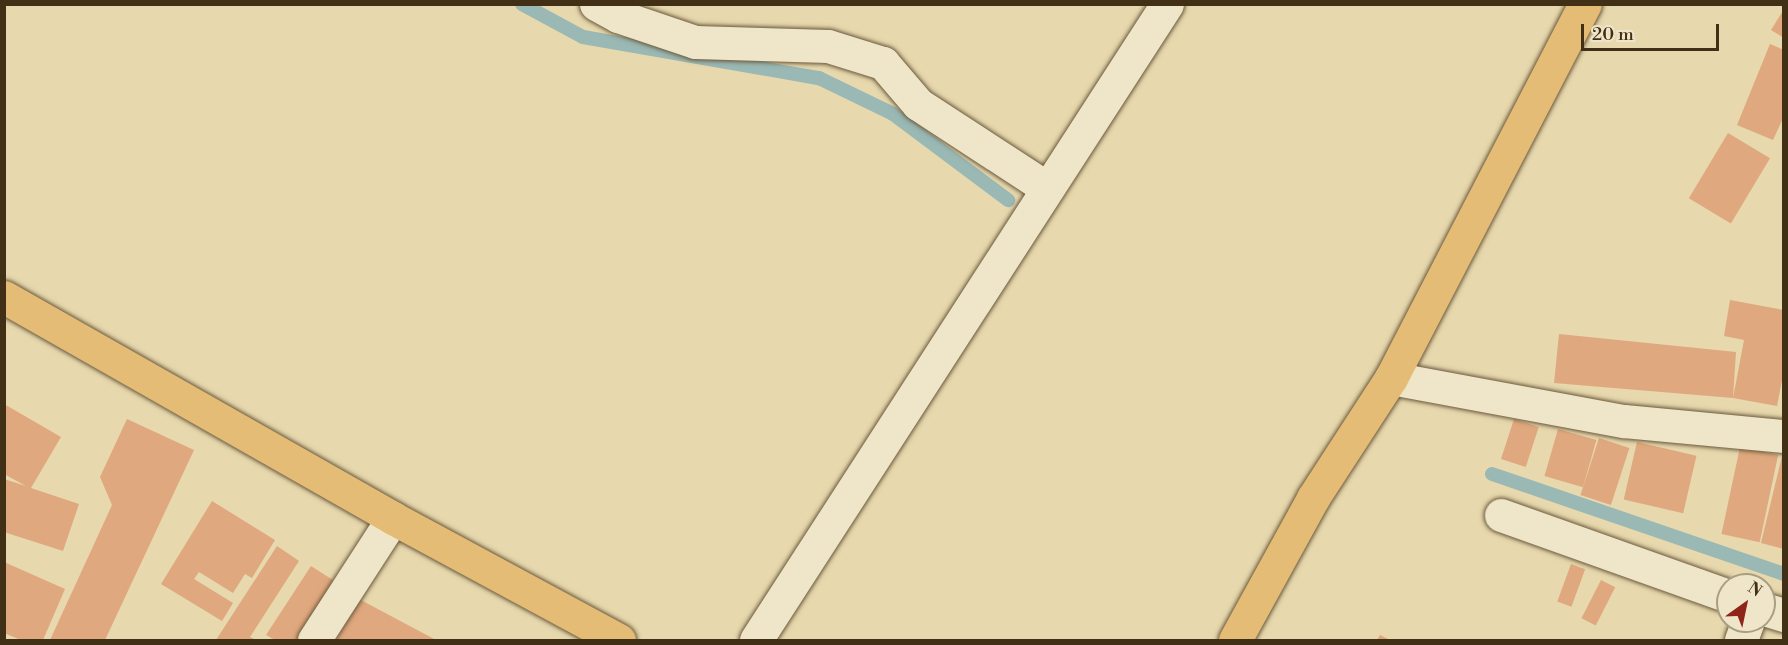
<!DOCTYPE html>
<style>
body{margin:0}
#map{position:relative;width:1788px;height:645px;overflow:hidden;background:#e7d8ad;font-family:"Libre Bodoni",serif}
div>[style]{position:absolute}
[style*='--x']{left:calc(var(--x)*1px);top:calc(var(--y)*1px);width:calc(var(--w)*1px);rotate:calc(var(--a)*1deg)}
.stream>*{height:14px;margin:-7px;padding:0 7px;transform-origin:7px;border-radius:7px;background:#9ab8b4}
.building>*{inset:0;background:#e0a87e;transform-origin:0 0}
.roads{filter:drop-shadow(0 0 2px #6a593c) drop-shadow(0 0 2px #6a593c)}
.minor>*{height:33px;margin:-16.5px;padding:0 16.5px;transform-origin:16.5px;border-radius:16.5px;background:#efe6ca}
.major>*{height:33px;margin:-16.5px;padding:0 16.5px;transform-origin:16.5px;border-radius:16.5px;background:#e4bc76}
span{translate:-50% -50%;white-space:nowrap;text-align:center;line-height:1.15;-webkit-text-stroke:4.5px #efe6ca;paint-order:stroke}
.frame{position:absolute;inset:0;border:6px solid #412f16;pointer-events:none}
.north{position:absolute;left:1716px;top:573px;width:60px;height:60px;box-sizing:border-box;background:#efe6ca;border:2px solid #a99d82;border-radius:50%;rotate:33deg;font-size:16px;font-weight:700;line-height:24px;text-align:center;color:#412f16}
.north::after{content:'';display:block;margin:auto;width:21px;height:27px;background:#8f2418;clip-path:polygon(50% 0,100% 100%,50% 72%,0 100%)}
.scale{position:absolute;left:1581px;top:24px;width:138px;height:27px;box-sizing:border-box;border:3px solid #412f16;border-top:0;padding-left:8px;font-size:18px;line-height:21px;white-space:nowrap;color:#412f16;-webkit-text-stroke:4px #efe6ca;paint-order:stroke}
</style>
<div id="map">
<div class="stream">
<div style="--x:522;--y:4;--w:69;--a:28.4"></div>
<div style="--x:583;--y:37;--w:240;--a:9.9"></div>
<div style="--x:819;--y:78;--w:82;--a:25.9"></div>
<div style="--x:893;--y:114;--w:144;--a:36.8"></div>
<div style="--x:1492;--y:474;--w:309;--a:18.9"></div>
</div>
<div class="building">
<div style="clip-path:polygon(1784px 9px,1784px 38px,1771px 30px)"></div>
<div style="clip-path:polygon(1770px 44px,1784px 50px,1784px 116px,1773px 140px,1737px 125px)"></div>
<div style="left:1728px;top:133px;width:49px;height:76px;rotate:31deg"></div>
<div style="clip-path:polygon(1730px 300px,1784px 310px,1784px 370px,1777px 406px,1733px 398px,1554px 383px,1559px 334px,1736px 352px,1733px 398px,1744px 340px,1724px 336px)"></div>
<div style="clip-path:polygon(4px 404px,61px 437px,31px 488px,79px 504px,63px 551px,4px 532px,4px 479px,26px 486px,4px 474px)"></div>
<div style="clip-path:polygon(127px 419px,194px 450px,105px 640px,50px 640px,112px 505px,100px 477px)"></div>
<div style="left:1514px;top:419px;width:26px;height:42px;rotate:18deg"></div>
<div style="left:1558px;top:429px;width:40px;height:49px;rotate:16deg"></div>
<div style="left:1599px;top:438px;width:32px;height:60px;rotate:18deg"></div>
<div style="left:1637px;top:442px;width:61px;height:59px;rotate:13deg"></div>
<div style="left:1740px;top:447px;width:39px;height:89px;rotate:12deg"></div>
<div style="clip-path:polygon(1783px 452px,1784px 452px,1784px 549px,1761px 543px)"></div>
<div style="clip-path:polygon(212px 501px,275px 540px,252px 578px,245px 574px,233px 593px,199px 572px,194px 579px,233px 603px,222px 621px,161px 584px)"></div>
<div style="clip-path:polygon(277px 546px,299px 561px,250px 637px,256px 640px,216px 640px)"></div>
<div style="clip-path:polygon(4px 562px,65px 589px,43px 640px,21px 640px,4px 633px)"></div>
<div style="left:1571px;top:564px;width:15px;height:40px;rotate:20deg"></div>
<div style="clip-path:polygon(311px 566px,350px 591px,319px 640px,275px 640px,266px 635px)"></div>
<div style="left:1601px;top:580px;width:16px;height:43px;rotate:27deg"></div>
<div style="clip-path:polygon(359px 599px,436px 640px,336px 640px)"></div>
<div style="clip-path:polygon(1380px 635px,1390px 640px,1377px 640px)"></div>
</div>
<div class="roads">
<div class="minor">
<div style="--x:596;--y:4;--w:25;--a:29"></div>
<div style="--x:618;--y:16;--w:81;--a:18.7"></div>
<div style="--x:695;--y:42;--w:133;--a:1.7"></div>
<div style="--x:828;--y:46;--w:58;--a:17.2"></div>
<div style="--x:883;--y:63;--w:54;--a:49.5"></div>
<div style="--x:918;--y:104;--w:154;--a:33.1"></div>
<div style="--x:1391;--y:378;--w:237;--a:10.5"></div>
<div style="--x:1624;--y:421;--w:161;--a:5.4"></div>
<div style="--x:1501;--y:515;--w:241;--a:19.6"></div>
<div style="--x:1764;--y:609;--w:21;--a:17"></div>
<div style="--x:314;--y:640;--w:145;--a:-57.1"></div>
<div style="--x:756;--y:640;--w:757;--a:-57.13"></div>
<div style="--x:1741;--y:640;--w:20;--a:-70"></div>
</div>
<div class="major">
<div style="--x:4;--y:297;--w:447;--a:29.6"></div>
<div style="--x:393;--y:518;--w:257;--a:28.4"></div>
<div style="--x:1235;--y:640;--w:162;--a:-61.2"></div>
<div style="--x:1313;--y:498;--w:143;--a:-57"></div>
<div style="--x:1391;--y:378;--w:421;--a:-62.6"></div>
</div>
</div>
<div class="frame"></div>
<div class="north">N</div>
<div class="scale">20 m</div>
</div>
